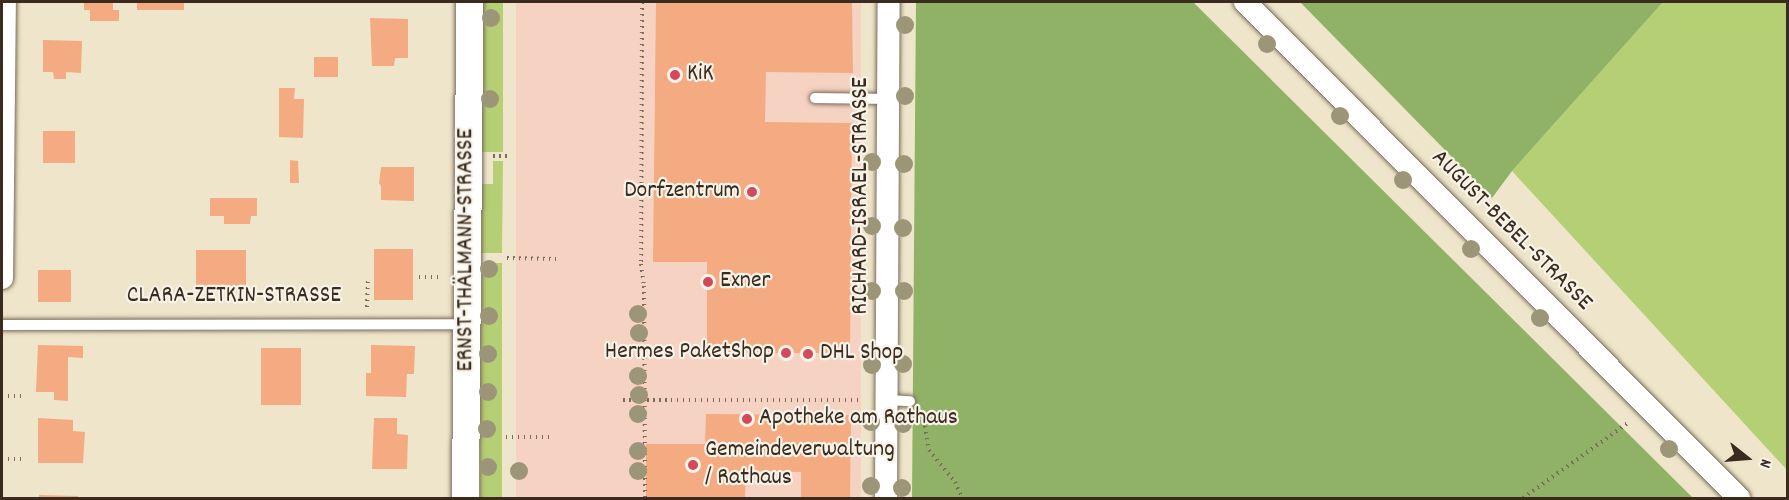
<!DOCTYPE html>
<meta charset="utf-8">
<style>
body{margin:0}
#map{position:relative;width:1789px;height:500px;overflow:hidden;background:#eee5ca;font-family:Dekko,sans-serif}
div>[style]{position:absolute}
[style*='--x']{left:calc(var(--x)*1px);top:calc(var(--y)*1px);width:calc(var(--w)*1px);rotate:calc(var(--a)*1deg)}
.built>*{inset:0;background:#f5d2c2;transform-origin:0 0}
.green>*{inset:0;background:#b5cf74;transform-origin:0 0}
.forest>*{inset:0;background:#90b266}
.building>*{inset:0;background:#f5ab82;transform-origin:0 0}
.path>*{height:4px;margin-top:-2px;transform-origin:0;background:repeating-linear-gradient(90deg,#7a6b5a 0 1.5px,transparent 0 6px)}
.roads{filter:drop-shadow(0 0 2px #7a6b5a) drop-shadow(0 0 2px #7a6b5a)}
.service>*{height:10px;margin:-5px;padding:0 5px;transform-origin:5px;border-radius:5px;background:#fff}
.minor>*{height:22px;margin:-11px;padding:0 11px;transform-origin:11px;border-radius:11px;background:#fff}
.tertiary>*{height:27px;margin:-13.5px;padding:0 13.5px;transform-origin:13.5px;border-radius:13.5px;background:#fff}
.trees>*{width:18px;height:18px;margin:-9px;border-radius:50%;background:#9d9578}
.dots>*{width:16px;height:16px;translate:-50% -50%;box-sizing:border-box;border:3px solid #f7f3e8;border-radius:50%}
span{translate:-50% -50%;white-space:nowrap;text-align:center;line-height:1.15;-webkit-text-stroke:4.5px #f7f3e8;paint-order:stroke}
.poi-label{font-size:24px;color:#3b2a1e}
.left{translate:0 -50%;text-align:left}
.right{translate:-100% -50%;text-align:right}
.street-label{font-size:24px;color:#3b2a1e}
.frame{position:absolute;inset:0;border:3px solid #3b2a1e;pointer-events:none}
.north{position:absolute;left:1717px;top:428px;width:60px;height:60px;-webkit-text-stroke:4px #f7f3e8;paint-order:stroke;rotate:107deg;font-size:16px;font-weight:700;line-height:24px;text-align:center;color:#3b2a1e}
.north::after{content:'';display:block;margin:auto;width:21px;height:27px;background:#3b2a1e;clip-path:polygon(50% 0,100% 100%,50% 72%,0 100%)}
</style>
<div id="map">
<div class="built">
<div style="left:516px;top:2px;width:345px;height:496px"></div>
</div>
<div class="green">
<div style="left:481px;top:2px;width:22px;height:150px"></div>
<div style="clip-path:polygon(1663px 2px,1787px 2px,1787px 470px,1512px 171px)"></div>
<div style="clip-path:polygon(493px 161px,503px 161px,502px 253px,480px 253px,480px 184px,493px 184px)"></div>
<div style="left:502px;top:263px;width:235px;height:22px;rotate:90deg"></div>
</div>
<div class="forest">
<div style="clip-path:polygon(916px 2px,1193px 2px,1693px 498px,912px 498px)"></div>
<div style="clip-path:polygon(1300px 2px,1663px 2px,1512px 171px,1492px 198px)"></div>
</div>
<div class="building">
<div style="clip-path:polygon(84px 2px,113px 2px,113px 10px,119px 10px,119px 21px,90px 21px,90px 10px,84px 10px)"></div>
<div style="left:137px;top:2px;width:47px;height:8px"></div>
<div style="clip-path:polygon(656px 2px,852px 2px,853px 73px,766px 72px,765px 122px,852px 123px,850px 353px,707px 353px,707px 262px,653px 262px)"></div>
<div style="clip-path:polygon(370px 18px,408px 19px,408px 58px,395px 58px,394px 66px,372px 66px)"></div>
<div style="clip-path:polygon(43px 40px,82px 41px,81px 73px,66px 72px,66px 79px,54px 79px,53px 72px,43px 72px)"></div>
<div style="left:314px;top:57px;width:24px;height:20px"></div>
<div style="clip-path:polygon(279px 88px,295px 88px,294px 99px,304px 99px,303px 138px,279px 137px)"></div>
<div style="left:43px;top:131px;width:32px;height:32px"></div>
<div style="clip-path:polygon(290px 160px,298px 161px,299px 183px,290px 183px)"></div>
<div style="clip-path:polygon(381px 167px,414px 167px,414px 201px,381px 200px,381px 186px,379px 183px)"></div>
<div style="clip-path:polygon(210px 198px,257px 198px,257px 216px,251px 216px,250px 224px,224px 224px,224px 216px,210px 216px)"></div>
<div style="left:374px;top:249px;width:39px;height:51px"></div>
<div style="left:246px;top:250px;width:36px;height:50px;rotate:90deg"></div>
<div style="left:38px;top:270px;width:33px;height:32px"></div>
<div style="clip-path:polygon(38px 345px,83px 346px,83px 358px,68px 357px,68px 401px,54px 400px,54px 392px,36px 392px)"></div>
<div style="clip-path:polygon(371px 345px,415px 346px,414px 374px,407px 374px,406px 397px,366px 396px,366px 373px,371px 373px)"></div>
<div style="left:261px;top:348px;width:40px;height:57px"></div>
<div style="clip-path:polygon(706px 414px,851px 415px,850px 498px,801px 498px,801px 472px,746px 471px,745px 498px,646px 498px,646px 444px,705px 444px)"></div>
<div style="clip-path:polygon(38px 418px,73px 420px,73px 431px,85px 432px,83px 463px,38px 463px)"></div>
<div style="clip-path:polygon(374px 418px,397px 418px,397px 434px,408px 435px,407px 469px,372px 469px)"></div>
<div style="clip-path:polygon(39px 495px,78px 496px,78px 498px,39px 498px)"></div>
</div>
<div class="path">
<div style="--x:642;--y:2;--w:262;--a:90.2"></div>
<div style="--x:641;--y:264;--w:22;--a:82"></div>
<div style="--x:644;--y:286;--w:212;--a:89.7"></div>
<div style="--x:493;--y:156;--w:14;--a:0"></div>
<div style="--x:507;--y:258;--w:49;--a:1.2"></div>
<div style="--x:419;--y:277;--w:23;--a:0"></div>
<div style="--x:367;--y:307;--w:27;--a:-88"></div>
<div style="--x:2;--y:396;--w:22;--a:0"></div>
<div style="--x:623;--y:400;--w:239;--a:0"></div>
<div style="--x:915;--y:417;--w:13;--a:42"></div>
<div style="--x:925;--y:426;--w:24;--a:81"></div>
<div style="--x:929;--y:450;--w:41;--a:50.9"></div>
<div style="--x:955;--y:482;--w:17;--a:66"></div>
<div style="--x:506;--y:437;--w:48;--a:0"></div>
<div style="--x:2;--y:459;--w:22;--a:0"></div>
<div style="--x:1523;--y:498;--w:130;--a:-35.6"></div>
</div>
<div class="roads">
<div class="service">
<div style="--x:815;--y:98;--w:74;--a:0.8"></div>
<div style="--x:2;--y:325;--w:464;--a:-0.1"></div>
<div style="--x:888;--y:400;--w:22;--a:3"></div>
</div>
<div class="minor">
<div style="--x:1245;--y:2;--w:700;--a:45.12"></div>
<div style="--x:2;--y:278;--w:276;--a:-89.4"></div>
<div style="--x:886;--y:498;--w:496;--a:-89.7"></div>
</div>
<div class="tertiary">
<div style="--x:465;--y:498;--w:496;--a:-89.5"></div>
</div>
</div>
<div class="trees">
<div style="left:491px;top:18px"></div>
<div style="left:905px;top:25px"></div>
<div style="left:1267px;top:44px"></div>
<div style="left:905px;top:96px"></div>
<div style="left:490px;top:99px"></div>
<div style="left:1340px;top:116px"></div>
<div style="left:872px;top:162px"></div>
<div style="left:904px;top:164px"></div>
<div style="left:1403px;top:180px"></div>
<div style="left:872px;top:226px"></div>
<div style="left:903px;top:228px"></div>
<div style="left:1471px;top:249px"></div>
<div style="left:489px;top:269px"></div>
<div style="left:872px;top:291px"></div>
<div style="left:904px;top:291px"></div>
<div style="left:638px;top:314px"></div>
<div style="left:489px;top:316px"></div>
<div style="left:1540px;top:318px"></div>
<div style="left:639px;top:333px"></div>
<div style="left:488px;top:354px"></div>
<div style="left:903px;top:364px"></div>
<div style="left:872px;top:365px"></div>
<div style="left:638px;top:376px"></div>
<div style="left:488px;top:392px"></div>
<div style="left:639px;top:395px"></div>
<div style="left:638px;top:414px"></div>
<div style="left:871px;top:422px"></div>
<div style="left:903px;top:424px"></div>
<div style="left:487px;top:429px"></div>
<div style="left:1669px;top:449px"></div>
<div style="left:638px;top:451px"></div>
<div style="left:488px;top:467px"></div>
<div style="left:519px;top:471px"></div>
<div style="left:638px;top:471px"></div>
<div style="left:871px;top:486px"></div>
<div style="left:902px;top:488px"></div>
</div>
<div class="dots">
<div style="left:675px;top:75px;background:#d1495b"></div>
<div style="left:752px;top:192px;background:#d1495b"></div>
<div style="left:708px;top:282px;background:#d1495b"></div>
<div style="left:786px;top:353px;background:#d1495b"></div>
<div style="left:808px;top:354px;background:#d1495b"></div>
<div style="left:747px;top:419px;background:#d1495b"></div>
<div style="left:693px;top:465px;background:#d1495b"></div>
</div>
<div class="poi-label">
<span class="left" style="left:687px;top:75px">KiK</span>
<span class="right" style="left:740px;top:192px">Dorfzentrum</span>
<span class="left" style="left:720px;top:282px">Exner</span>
<span class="right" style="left:774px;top:353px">Hermes PaketShop</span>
<span class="left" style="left:820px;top:354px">DHL Shop</span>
<span class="left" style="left:759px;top:419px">Apotheke am Rathaus</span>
<span class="left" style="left:705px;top:465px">Gemeindeverwaltung<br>/ Rathaus</span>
</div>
<div class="street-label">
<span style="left:862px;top:196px;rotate:-90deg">RICHARD-ISRAEL-STRASSE</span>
<span style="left:1511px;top:231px;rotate:45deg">AUGUST-BEBEL-STRASSE</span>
<span style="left:467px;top:250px;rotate:-90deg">ERNST-THÄLMANN-STRASSE</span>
<span style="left:234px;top:297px">CLARA-ZETKIN-STRASSE</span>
</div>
<div class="frame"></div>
<div class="north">N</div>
</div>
